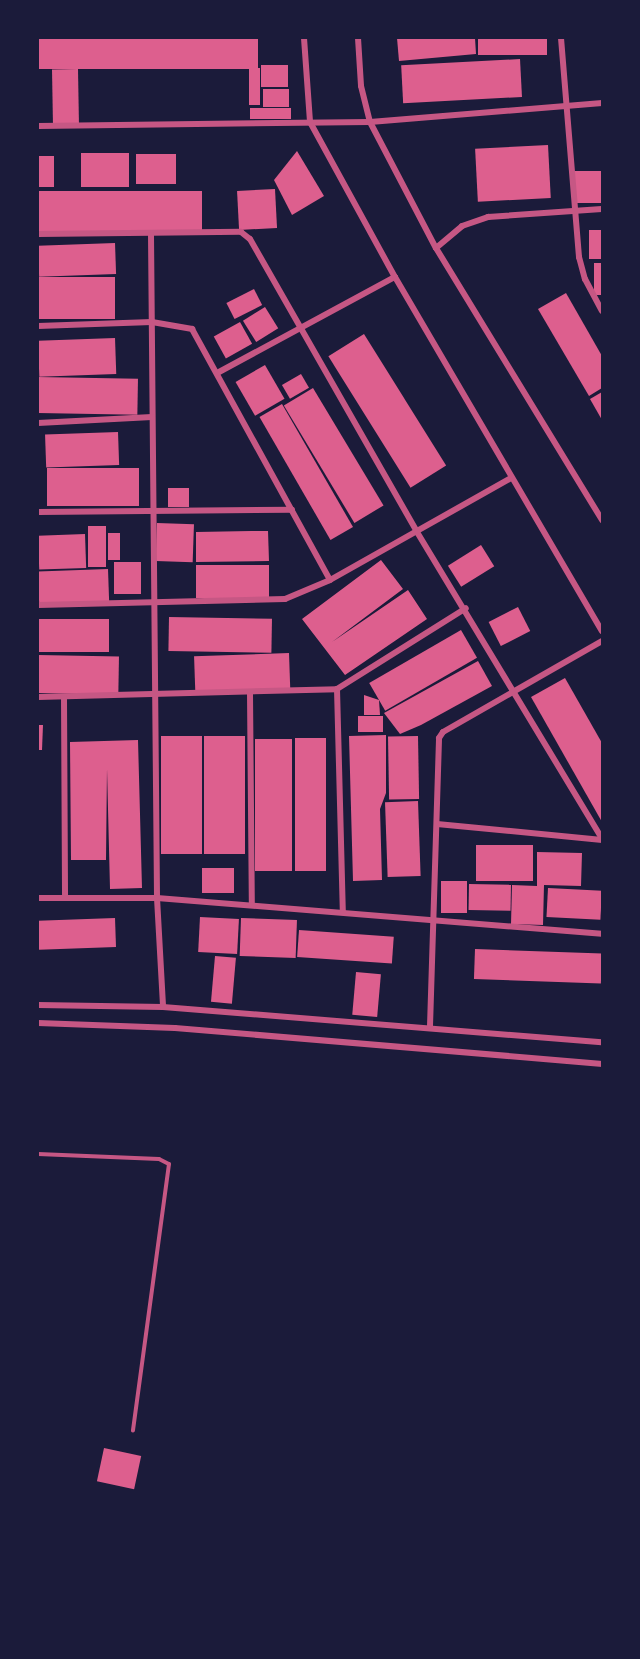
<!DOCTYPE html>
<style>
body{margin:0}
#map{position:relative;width:640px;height:1659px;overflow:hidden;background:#1b1b3a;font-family:Mulish,sans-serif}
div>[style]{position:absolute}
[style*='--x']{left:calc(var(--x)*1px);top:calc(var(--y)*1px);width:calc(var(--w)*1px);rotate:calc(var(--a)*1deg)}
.building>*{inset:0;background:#dd5f8e;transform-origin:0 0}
.service>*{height:4px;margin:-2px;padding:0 2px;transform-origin:2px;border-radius:2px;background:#c65784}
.minor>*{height:6px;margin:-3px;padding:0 3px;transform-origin:3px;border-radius:3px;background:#c65784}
span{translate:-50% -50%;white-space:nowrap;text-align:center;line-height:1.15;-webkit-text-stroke:6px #1b1b3a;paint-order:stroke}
.frame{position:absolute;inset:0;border:39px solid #1b1b3a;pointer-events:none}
</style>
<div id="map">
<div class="building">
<div style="left:38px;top:38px;width:220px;height:31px"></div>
<div style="clip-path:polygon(397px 38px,475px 38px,476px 54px,399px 61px)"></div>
<div style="left:478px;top:38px;width:69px;height:17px"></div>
<div style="left:520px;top:59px;width:38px;height:119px;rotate:87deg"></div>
<div style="left:261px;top:65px;width:27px;height:22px"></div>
<div style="left:249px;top:68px;width:11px;height:37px"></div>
<div style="left:78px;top:69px;width:55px;height:26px;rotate:89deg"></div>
<div style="left:263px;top:89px;width:26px;height:18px"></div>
<div style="left:291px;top:108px;width:11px;height:41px;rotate:90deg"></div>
<div style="left:548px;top:145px;width:53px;height:73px;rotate:87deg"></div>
<div style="clip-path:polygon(297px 151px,324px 196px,292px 215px,274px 180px)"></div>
<div style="left:81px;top:153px;width:48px;height:34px"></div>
<div style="left:136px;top:154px;width:40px;height:30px"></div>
<div style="left:38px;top:156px;width:16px;height:31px"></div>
<div style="left:602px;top:171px;width:32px;height:28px;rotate:90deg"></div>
<div style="left:275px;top:189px;width:39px;height:38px;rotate:87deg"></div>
<div style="left:202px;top:191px;width:40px;height:164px;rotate:90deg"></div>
<div style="left:589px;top:230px;width:13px;height:29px"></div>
<div style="left:115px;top:243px;width:31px;height:77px;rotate:88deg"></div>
<div style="left:594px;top:263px;width:8px;height:32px"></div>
<div style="left:38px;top:277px;width:77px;height:42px"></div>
<div style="left:254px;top:289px;width:18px;height:31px;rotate:63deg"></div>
<div style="clip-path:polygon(566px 293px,602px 356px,602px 388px,589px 396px,538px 309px)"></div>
<div style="left:265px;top:307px;width:25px;height:26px;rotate:58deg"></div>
<div style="left:240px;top:322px;width:25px;height:30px;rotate:61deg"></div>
<div style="left:364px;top:334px;width:155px;height:42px;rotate:58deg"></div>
<div style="left:115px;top:338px;width:36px;height:77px;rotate:88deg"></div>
<div style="left:265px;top:365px;width:39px;height:34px;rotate:60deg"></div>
<div style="left:301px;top:374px;width:16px;height:22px;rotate:60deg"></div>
<div style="left:38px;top:377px;width:100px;height:36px;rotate:1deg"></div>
<div style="left:313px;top:388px;width:137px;height:34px;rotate:59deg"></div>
<div style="clip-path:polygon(602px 392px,602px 420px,590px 399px)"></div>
<div style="left:282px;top:404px;width:142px;height:26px;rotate:60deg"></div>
<div style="left:118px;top:432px;width:33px;height:73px;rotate:88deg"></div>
<div style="left:47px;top:468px;width:92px;height:38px"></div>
<div style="left:168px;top:488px;width:21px;height:19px"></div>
<div style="left:157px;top:523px;width:37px;height:38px;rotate:2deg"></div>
<div style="left:106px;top:526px;width:41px;height:18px;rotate:90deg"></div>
<div style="clip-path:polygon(251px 531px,268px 531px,269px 561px,196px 562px,196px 532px)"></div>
<div style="left:108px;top:533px;width:12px;height:27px"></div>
<div style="left:85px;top:534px;width:34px;height:47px;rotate:88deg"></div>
<div style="left:481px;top:545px;width:25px;height:39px;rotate:58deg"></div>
<div style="clip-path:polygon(381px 560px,403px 589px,332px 642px,408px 590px,427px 619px,345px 675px,302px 619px)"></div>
<div style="left:114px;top:562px;width:27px;height:32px"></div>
<div style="left:196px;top:565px;width:73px;height:33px"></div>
<div style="left:108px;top:569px;width:32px;height:70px;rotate:88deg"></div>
<div style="left:518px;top:607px;width:27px;height:33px;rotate:63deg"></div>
<div style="left:169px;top:617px;width:103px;height:34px;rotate:1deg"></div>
<div style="left:38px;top:619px;width:71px;height:33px"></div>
<div style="left:461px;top:630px;width:32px;height:106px;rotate:60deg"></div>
<div style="left:289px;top:653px;width:38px;height:95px;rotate:88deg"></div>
<div style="left:38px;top:655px;width:81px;height:38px;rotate:1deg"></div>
<div style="clip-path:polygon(478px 661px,492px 686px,421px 725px,400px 734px,384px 713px)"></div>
<div style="clip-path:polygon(565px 678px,602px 743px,602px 822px,531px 697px)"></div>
<div style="clip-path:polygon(364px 695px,379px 700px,380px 715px,364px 715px)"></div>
<div style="left:383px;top:716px;width:16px;height:25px;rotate:90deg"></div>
<div style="clip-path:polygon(38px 725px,43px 725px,42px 750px,38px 750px)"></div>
<div style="clip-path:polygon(386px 735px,386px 793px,380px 809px,382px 880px,353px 881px,349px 736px)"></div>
<div style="left:161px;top:736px;width:41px;height:118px"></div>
<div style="left:204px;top:736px;width:41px;height:118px"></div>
<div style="left:418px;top:736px;width:63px;height:30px;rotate:89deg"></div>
<div style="left:295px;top:738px;width:31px;height:133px"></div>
<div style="left:255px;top:739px;width:37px;height:132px"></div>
<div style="clip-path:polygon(138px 740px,142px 888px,110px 889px,107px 769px,106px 860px,71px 860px,70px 742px)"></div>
<div style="left:418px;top:801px;width:75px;height:33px;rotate:88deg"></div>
<div style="left:476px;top:845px;width:57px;height:36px"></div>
<div style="clip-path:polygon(537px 852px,582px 853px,581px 886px,544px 885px,543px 925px,511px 924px,512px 885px,537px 886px)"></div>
<div style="left:202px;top:868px;width:32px;height:25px"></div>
<div style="left:441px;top:881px;width:26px;height:32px"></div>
<div style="left:469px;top:884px;width:42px;height:26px;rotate:1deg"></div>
<div style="left:548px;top:888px;width:54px;height:29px;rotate:3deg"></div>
<div style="left:200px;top:917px;width:39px;height:35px;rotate:3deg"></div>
<div style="left:115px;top:918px;width:29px;height:77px;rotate:88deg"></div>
<div style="left:241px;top:918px;width:56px;height:38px;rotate:2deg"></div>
<div style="left:299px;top:930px;width:95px;height:27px;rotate:4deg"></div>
<div style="left:475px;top:949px;width:127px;height:30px;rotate:2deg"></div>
<div style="left:215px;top:956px;width:21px;height:46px;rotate:5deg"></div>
<div style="left:356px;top:972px;width:25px;height:43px;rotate:5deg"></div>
<div style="left:104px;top:1448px;width:38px;height:34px;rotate:12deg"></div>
</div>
<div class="service">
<div style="--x:38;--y:1154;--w:121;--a:2.4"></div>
<div style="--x:159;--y:1159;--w:11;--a:27"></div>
<div style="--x:169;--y:1164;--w:269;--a:97.7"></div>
</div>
<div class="minor">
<div style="--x:304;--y:38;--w:84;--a:85.9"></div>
<div style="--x:310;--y:122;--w:177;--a:61.3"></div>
<div style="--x:395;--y:277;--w:410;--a:59.7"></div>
<div style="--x:358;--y:38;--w:48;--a:86.4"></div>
<div style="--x:361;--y:86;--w:37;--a:76"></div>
<div style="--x:370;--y:122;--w:142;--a:62.4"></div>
<div style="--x:436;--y:248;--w:319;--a:58.6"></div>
<div style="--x:561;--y:38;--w:220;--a:85.3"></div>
<div style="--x:579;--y:257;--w:23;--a:75"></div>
<div style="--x:585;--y:279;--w:36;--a:62"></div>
<div style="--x:38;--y:126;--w:332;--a:-0.7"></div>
<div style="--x:370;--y:122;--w:233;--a:-4.7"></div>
<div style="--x:38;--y:234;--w:203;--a:-0.6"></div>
<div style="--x:241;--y:232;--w:11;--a:38"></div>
<div style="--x:250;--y:239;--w:337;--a:60.3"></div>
<div style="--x:417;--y:532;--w:358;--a:58.9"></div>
<div style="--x:151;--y:235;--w:663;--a:89.48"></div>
<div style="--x:157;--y:898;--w:109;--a:86.8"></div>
<div style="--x:436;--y:248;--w:34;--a:-40"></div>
<div style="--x:462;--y:226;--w:28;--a:-19"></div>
<div style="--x:488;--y:217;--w:114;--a:-4"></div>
<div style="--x:38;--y:326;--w:114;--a:-2"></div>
<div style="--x:152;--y:322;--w:41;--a:9.9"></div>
<div style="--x:192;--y:329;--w:286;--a:61.2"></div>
<div style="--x:219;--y:372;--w:200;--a:-28.4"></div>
<div style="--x:38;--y:423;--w:114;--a:-3"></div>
<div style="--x:38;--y:512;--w:254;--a:-0.5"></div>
<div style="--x:38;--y:605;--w:247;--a:-1.4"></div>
<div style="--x:285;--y:599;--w:49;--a:-22.9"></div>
<div style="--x:330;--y:580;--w:208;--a:-29.4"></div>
<div style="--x:337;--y:689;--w:222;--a:88.5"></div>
<div style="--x:250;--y:694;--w:210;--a:89.5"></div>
<div style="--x:38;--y:697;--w:299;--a:-1.5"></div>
<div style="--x:337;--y:689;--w:152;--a:-32.1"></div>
<div style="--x:64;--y:698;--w:200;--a:89.7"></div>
<div style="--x:437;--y:824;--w:166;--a:5.5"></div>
<div style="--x:38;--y:898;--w:119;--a:0"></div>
<div style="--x:157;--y:898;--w:446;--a:4.6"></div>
<div style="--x:38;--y:1005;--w:125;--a:0.9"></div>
<div style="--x:163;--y:1007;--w:440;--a:4.6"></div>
<div style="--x:38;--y:1023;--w:137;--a:2.1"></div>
<div style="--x:175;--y:1028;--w:429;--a:4.8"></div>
<div style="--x:430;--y:1026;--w:288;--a:-88.2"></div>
<div style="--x:439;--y:738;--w:7;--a:-56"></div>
<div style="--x:443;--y:732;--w:183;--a:-29.8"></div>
</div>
<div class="frame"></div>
</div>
